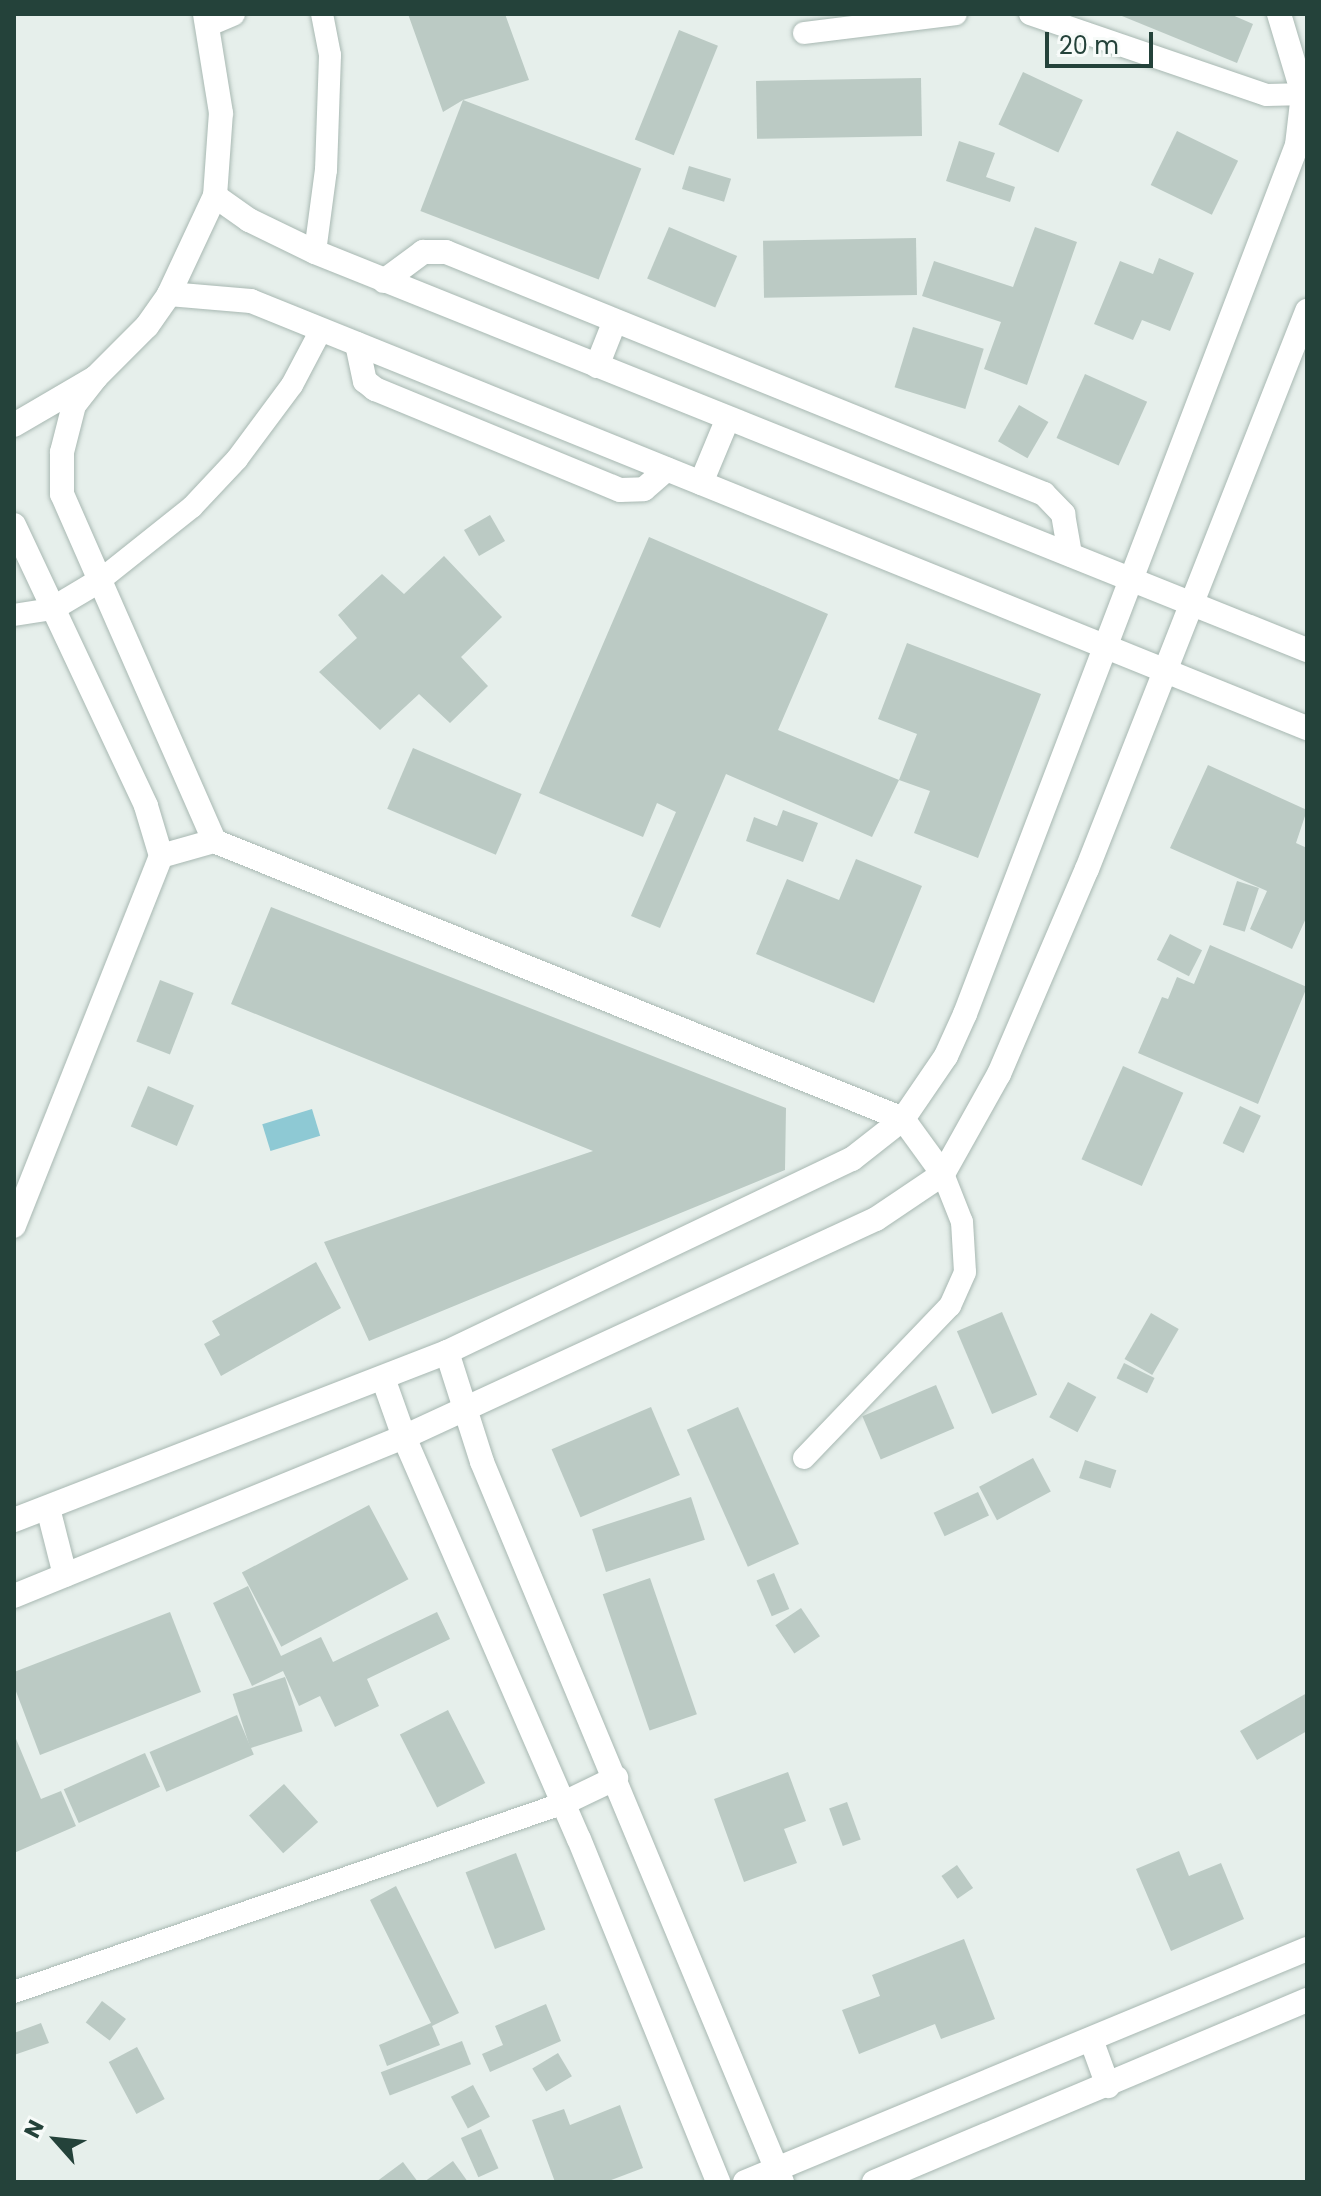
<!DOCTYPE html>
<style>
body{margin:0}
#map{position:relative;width:1321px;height:2196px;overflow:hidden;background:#e6efeb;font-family:Poppins,sans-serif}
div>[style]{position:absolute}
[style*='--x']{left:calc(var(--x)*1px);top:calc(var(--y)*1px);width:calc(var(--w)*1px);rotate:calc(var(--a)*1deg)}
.water>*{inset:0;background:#8ec9d4;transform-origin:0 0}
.building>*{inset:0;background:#bbcac4;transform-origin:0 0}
.roads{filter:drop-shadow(0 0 2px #a8b8b2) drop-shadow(0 0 2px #a8b8b2)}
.lane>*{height:22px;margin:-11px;padding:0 11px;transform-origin:11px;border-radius:11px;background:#fff}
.street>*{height:24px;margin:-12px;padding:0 12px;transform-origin:12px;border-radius:12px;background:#fff}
.secondary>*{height:24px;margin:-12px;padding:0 12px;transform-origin:12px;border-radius:12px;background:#fff}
span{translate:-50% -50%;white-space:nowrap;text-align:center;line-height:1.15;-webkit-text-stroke:7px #f7fbf9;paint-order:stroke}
.frame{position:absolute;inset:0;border:16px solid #24423a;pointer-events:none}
.north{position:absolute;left:16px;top:2100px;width:80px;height:80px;-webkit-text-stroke:6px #f7fbf9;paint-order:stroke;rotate:297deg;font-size:22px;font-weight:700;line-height:32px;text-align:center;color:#24423a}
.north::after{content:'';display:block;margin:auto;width:28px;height:36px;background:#24423a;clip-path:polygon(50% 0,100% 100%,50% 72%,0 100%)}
.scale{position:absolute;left:1045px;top:32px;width:108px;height:36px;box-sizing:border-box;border:4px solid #24423a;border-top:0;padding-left:10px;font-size:24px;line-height:28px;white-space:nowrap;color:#24423a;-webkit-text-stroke:6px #f7fbf9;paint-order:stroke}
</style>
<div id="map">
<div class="water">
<div style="left:312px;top:1109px;width:28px;height:52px;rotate:73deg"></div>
</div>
<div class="building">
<div style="clip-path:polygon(408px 14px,505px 14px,529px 80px,463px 100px,443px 112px)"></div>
<div style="clip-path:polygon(1117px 14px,1230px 14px,1253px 24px,1237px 63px)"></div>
<div style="left:679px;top:30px;width:42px;height:118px;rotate:22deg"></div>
<div style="left:1023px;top:72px;width:66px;height:58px;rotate:25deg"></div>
<div style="left:921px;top:78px;width:58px;height:165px;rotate:89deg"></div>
<div style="left:463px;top:100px;width:191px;height:119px;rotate:21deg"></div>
<div style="left:1177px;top:131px;width:68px;height:60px;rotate:26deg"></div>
<div style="clip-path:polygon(959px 141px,995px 153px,986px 177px,1015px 187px,1010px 202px,946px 181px)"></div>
<div style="left:689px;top:166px;width:44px;height:24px;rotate:17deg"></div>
<div style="left:669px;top:227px;width:74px;height:56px;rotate:23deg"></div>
<div style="clip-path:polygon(1035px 227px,1077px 242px,1027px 385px,984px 369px,1001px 322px,922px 296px,934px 261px,1013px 287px)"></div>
<div style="left:916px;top:238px;width:57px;height:153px;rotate:89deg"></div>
<div style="clip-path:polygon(1159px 258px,1194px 273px,1170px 331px,1142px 320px,1133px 340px,1094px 324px,1120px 261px,1153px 274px)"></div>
<div style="left:913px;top:327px;width:74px;height:63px;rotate:17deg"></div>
<div style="left:1085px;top:374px;width:68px;height:70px;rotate:24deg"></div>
<div style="left:1019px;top:405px;width:34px;height:42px;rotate:30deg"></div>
<div style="left:490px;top:515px;width:30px;height:30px;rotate:60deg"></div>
<div style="clip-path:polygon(649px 537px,828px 614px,778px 730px,899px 780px,872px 837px,726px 774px,660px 928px,631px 916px,676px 812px,657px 803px,643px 837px,539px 793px)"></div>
<div style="clip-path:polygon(444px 556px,502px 617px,461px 657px,488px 686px,450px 723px,419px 694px,380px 730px,319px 672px,357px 638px,338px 615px,382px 574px,404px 594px)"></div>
<div style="clip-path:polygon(907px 643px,1041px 694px,978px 858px,914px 833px,930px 791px,899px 780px,917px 734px,878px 719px)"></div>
<div style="left:413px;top:748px;width:118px;height:66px;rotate:23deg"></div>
<div style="clip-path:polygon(1208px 765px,1307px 810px,1296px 843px,1307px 848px,1307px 916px,1292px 949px,1250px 929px,1267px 891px,1170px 848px)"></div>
<div style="clip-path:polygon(783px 810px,818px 823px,803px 862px,746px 841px,754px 817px,777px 826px)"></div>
<div style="clip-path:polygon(856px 859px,922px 886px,874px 1003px,756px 954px,787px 879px,839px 900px)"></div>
<div style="left:1237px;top:881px;width:23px;height:46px;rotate:18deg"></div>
<div style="clip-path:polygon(271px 907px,786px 1108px,785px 1170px,369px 1341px,324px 1242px,593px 1151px,231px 1004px)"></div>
<div style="left:1170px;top:934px;width:36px;height:29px;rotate:27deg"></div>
<div style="clip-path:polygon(1210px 945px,1307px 987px,1258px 1104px,1138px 1053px,1162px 997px,1168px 999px,1177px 977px,1194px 984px)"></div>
<div style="left:160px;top:980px;width:36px;height:66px;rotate:21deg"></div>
<div style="left:1123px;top:1066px;width:66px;height:102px;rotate:24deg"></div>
<div style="left:148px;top:1086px;width:50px;height:44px;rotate:23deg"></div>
<div style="left:1240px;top:1106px;width:23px;height:41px;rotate:25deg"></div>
<div style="clip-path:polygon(316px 1262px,341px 1308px,221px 1376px,204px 1344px,220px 1335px,212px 1321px)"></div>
<div style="left:1002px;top:1312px;width:90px;height:49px;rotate:67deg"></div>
<div style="left:1151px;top:1313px;width:32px;height:53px;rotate:30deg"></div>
<div style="left:1124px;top:1363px;width:34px;height:17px;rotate:26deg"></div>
<div style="left:1068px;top:1382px;width:32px;height:40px;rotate:28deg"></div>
<div style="left:936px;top:1385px;width:47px;height:80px;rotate:67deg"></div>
<div style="left:651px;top:1407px;width:74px;height:108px;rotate:67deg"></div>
<div style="left:738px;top:1407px;width:150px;height:56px;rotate:66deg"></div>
<div style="left:1033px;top:1458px;width:38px;height:61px;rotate:62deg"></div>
<div style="left:1085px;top:1460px;width:33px;height:19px;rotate:18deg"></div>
<div style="left:978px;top:1492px;width:26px;height:49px;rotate:65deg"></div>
<div style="left:691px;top:1497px;width:45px;height:104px;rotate:72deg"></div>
<div style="left:369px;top:1505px;width:84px;height:144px;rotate:62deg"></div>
<div style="left:774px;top:1573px;width:39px;height:19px;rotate:67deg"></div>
<div style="left:650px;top:1578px;width:144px;height:50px;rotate:71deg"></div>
<div style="clip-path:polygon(248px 1586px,281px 1656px,321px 1637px,333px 1662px,437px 1612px,450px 1639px,367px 1679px,379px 1706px,335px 1727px,320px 1696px,299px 1706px,283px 1671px,252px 1686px,213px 1603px)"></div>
<div style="left:801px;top:1608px;width:34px;height:31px;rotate:56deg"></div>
<div style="clip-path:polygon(170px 1612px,201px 1692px,40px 1755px,14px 1686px,14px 1672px)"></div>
<div style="left:285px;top:1677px;width:57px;height:55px;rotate:72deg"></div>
<div style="clip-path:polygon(1307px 1693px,1307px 1731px,1257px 1760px,1240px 1731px)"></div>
<div style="left:448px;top:1710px;width:82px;height:54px;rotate:63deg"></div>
<div style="left:237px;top:1715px;width:43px;height:95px;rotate:67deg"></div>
<div style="clip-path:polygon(14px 1734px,41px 1799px,61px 1791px,76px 1826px,14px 1853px)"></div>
<div style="left:145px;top:1753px;width:37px;height:89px;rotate:66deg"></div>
<div style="clip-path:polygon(788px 1772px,806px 1821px,784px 1829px,797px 1863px,744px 1882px,714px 1799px)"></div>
<div style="left:284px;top:1784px;width:51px;height:47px;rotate:48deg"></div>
<div style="left:847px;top:1802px;width:40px;height:19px;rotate:70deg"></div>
<div style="clip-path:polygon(1179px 1851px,1189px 1876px,1221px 1863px,1244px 1919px,1171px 1951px,1136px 1869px)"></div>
<div style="left:516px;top:1853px;width:82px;height:54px;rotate:69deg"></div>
<div style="left:957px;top:1865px;width:28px;height:19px;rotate:55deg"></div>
<div style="clip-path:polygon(396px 1886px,459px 2013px,432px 2026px,440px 2045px,387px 2066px,379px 2045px,431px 2023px,370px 1900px)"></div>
<div style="clip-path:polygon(964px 1939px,995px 2019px,941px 2039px,935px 2024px,859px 2054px,842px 2010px,880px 1996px,872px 1975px)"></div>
<div style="left:102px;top:2001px;width:30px;height:27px;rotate:37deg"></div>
<div style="clip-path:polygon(546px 2004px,561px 2041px,490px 2072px,482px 2054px,503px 2045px,495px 2026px)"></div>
<div style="clip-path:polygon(41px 2023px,49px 2043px,14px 2055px,14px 2033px)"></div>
<div style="left:462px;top:2041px;width:25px;height:87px;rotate:69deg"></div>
<div style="left:137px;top:2047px;width:59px;height:32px;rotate:62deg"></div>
<div style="left:558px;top:2053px;width:27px;height:30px;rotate:59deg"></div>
<div style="left:473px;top:2085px;width:36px;height:25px;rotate:62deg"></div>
<div style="clip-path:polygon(620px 2105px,643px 2168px,606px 2182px,555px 2182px,532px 2120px,564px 2109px,570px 2125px)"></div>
<div style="left:481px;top:2129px;width:43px;height:22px;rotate:66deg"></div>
<div style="clip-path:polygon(453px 2161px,468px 2182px,424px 2182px)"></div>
<div style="clip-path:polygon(403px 2162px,418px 2182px,376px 2182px)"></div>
</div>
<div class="roads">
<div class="lane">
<div style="--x:1030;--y:14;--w:250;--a:18.9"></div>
<div style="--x:1267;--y:95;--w:40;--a:-1.4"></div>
<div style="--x:804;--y:33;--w:153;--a:-7.1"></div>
<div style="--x:315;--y:252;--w:83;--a:-82.4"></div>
<div style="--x:326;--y:170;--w:115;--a:-88"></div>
<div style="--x:330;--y:55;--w:42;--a:-101"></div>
<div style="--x:99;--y:581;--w:119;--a:-38.5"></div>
<div style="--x:192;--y:507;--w:66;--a:-46.8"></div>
<div style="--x:237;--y:459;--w:92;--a:-53.4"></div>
<div style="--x:292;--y:385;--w:62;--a:-62.2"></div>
<div style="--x:14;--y:615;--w:38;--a:-9"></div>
<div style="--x:804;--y:1458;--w:211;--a:-46.2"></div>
<div style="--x:950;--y:1306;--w:37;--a:-66"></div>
<div style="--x:965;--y:1272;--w:50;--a:-93.4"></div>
<div style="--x:962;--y:1222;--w:52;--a:-111.6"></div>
<div style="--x:14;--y:1992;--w:582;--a:-18.96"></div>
</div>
<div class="street">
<div style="--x:209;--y:24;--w:26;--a:-23"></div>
<div style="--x:384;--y:281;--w:49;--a:-36.6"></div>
<div style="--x:423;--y:252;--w:23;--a:0"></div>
<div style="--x:446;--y:252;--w:645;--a:22.03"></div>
<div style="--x:1044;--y:494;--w:28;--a:46"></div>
<div style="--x:1063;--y:514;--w:41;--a:80.1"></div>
<div style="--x:357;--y:344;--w:38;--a:78"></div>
<div style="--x:365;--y:381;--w:13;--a:39"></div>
<div style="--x:375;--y:389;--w:265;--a:22.4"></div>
<div style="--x:620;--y:490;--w:24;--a:-2"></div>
<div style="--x:644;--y:489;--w:30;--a:-41"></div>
<div style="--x:597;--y:366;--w:46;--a:-68.4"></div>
<div style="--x:96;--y:377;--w:36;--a:128"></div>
<div style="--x:74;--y:405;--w:49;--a:104.3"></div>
<div style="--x:62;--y:452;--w:42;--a:90"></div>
<div style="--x:62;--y:494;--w:379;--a:66.3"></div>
<div style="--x:701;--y:483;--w:70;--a:-67.4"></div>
<div style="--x:14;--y:525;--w:310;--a:64.8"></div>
<div style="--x:146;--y:806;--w:52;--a:73.3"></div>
<div style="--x:161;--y:856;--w:398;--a:111.7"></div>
<div style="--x:52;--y:609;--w:55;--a:-30.8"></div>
<div style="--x:161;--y:856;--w:55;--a:-15.8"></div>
<div style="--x:214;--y:841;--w:743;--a:21.97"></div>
<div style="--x:903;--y:1119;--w:68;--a:54"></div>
<div style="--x:447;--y:1352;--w:115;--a:72.3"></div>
<div style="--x:482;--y:1462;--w:780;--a:67.38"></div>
<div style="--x:383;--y:1378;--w:63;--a:70.4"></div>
<div style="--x:404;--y:1437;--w:438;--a:66.5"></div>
<div style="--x:579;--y:1839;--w:370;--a:67.9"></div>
<div style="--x:48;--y:1508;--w:69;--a:75.8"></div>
<div style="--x:14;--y:1520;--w:464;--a:-21.2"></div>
<div style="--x:447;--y:1352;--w:449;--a:-25.5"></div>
<div style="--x:852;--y:1159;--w:65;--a:-38.1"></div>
<div style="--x:903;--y:1119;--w:76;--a:-55.7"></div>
<div style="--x:946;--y:1056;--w:46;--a:-65.7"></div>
<div style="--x:965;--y:1014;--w:930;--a:-69.09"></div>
<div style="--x:1297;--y:145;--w:51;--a:-83.3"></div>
<div style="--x:1303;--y:94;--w:84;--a:-106.7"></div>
<div style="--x:14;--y:1596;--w:421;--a:-22.2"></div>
<div style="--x:404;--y:1437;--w:520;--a:-24.79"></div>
<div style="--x:876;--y:1219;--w:81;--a:-33.9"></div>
<div style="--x:943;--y:1174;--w:115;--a:-60.8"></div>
<div style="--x:999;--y:1074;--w:223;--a:-66.8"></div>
<div style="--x:1087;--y:869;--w:600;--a:-68.48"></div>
<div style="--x:564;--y:1803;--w:58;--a:-25.7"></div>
</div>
<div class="secondary">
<div style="--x:215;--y:196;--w:42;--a:35.2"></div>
<div style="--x:249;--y:220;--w:73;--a:25.9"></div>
<div style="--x:315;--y:252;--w:1069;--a:21.86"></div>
<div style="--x:169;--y:294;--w:82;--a:4.9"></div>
<div style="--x:251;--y:301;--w:1139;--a:22.02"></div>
<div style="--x:14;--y:425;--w:95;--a:-30.3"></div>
<div style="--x:96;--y:377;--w:72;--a:-45"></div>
<div style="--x:147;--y:326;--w:39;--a:-55"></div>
<div style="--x:169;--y:294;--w:108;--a:-64.9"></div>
<div style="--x:215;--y:196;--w:83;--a:-85.9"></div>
<div style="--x:221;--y:113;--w:100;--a:-99.2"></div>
<div style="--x:1092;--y:2042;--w:47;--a:70"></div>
<div style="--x:745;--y:2182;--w:608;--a:-22.52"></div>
<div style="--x:874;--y:2182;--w:470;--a:-22.8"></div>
</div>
</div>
<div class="frame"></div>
<div class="north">N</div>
<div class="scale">20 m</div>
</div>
